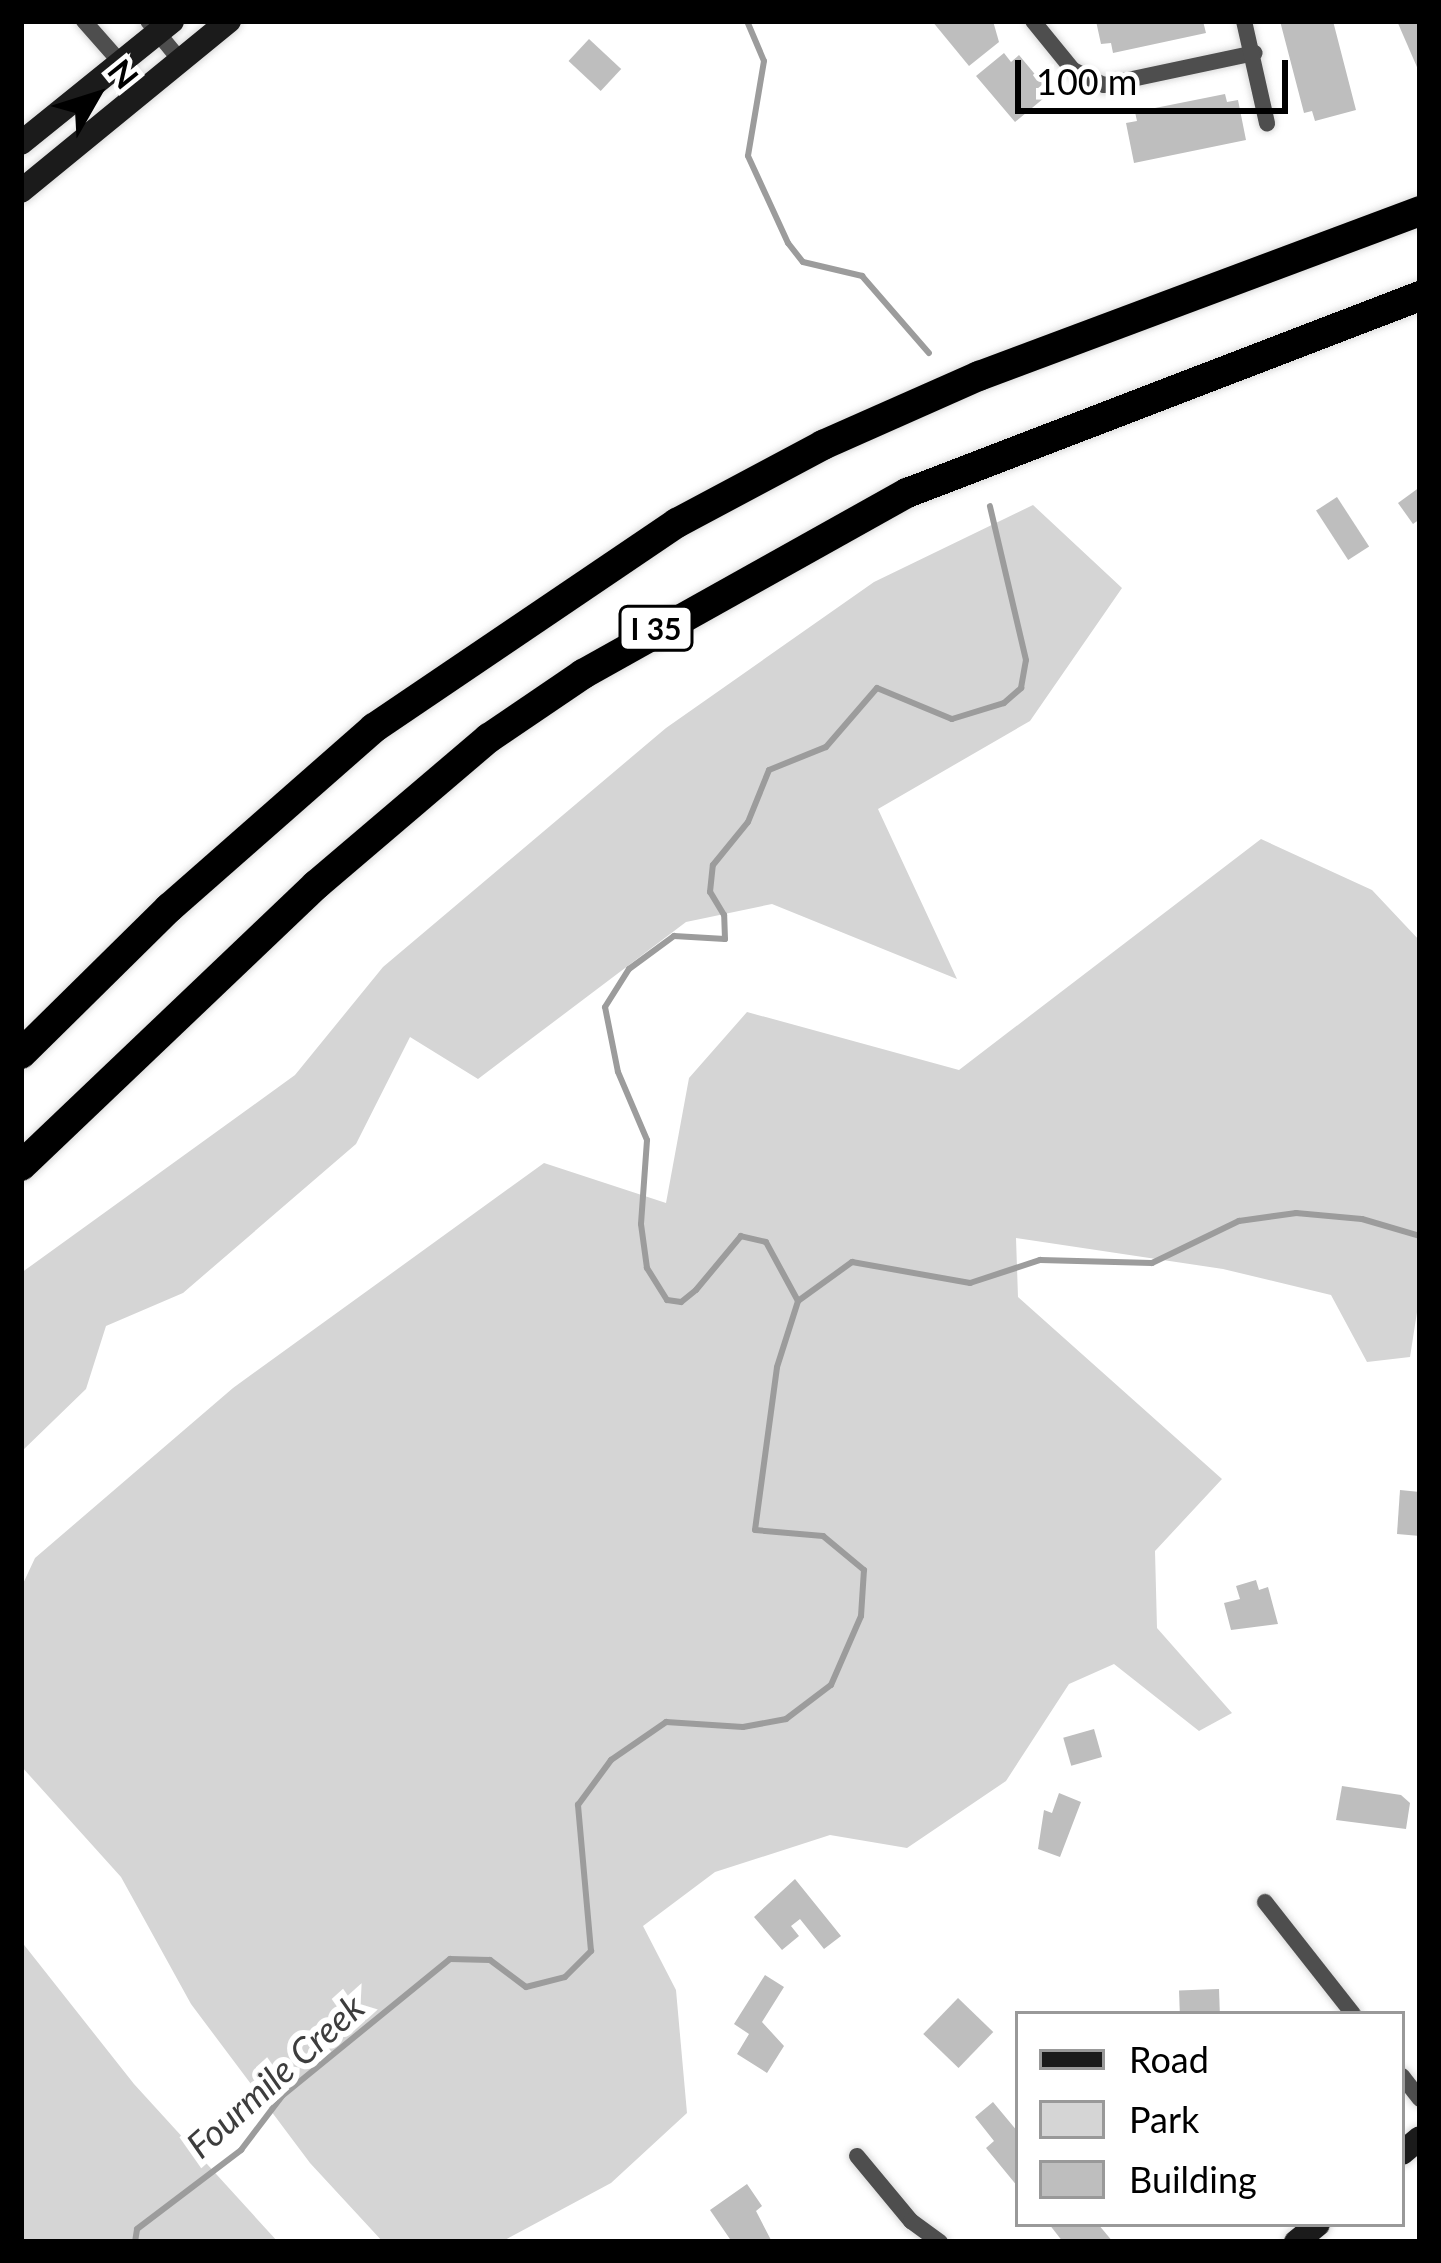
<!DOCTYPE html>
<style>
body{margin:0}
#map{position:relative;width:1441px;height:2263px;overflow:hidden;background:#fff;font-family:Lato,sans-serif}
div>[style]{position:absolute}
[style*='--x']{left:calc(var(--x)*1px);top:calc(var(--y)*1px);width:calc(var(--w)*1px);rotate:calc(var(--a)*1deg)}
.green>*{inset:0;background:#d5d5d5}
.stream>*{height:6px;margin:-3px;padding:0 3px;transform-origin:3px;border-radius:3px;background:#9c9c9c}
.building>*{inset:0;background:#bebebe;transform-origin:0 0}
.roads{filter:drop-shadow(0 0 3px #dbdbdb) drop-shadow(0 0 3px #dbdbdb)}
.street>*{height:16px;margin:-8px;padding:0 8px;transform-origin:8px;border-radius:8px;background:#4e4e4e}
.secondary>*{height:24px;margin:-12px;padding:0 12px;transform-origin:12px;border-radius:12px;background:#1b1b1b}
.highway>*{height:30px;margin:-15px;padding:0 15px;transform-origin:15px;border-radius:15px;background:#000}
span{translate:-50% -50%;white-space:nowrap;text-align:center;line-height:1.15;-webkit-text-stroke:12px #fff;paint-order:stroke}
.shield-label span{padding:3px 9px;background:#fff;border:3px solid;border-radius:9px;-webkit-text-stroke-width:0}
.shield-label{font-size:30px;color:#000;font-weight:700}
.water-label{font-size:36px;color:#3d3d3d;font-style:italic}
.frame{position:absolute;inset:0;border:24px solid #000;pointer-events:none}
.legend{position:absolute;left:1015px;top:2011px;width:390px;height:216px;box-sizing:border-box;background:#fff;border:3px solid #999;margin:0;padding:15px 21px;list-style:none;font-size:36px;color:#000}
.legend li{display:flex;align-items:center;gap:24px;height:60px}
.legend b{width:60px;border:3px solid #999}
.north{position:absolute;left:36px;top:36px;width:120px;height:120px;-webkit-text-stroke:9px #fff;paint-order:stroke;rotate:51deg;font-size:33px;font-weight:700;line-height:48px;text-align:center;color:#000}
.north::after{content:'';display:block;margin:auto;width:42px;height:54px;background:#000;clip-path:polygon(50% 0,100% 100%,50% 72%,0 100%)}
.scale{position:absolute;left:1015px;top:60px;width:273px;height:54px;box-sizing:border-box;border:6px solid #000;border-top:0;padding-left:15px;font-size:36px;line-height:42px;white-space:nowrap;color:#000;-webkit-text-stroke:9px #fff;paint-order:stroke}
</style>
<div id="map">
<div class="green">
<div style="clip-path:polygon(1033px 505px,1122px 588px,1030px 721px,878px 809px,957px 979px,772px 904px,686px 922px,478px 1079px,410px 1037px,356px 1144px,183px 1293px,106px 1326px,86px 1389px,21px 1452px,21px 1273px,295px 1075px,383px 967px,666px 728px,874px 582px)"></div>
<div style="clip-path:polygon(1261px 839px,1372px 890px,1420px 941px,1420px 1293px,1410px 1357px,1367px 1362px,1331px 1295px,1223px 1269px,1016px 1238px,1018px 1297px,1222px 1479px,1155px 1551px,1157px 1628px,1232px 1713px,1199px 1731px,1114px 1664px,1069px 1684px,1006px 1781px,907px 1848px,830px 1835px,715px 1872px,643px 1926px,676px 1990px,687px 2113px,611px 2183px,501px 2242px,383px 2242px,310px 2163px,191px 2004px,121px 1877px,21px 1766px,21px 1588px,35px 1558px,233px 1388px,544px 1163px,666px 1203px,689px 1078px,747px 1012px,959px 1070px)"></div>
<div style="clip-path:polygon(21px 1941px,134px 2084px,278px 2242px,21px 2242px)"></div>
</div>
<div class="stream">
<div style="--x:747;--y:21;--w:43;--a:67"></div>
<div style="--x:764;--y:61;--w:96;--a:99.6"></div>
<div style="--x:748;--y:156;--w:96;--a:65.3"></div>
<div style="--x:788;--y:243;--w:24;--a:52"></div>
<div style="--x:803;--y:262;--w:61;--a:13.3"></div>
<div style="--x:862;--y:276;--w:102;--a:49"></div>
<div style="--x:798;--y:1301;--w:67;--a:-118.5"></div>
<div style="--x:766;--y:1242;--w:26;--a:-167"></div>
<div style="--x:741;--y:1236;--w:70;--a:129.8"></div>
<div style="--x:696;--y:1290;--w:19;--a:141"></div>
<div style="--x:681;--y:1302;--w:14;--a:-172"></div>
<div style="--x:667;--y:1300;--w:38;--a:-122"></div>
<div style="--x:647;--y:1268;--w:44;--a:-97.8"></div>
<div style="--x:641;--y:1224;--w:84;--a:-85.9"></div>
<div style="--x:647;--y:1140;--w:74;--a:-113.1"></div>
<div style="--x:618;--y:1072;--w:66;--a:-101.3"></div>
<div style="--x:605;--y:1007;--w:45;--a:-57.7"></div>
<div style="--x:629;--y:969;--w:56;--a:-36.3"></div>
<div style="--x:674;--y:936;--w:51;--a:3.4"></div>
<div style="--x:725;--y:939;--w:24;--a:-92"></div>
<div style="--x:724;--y:915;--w:27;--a:-121"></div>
<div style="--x:710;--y:892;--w:27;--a:-84"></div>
<div style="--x:713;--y:865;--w:55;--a:-50.9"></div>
<div style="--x:748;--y:822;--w:56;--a:-68"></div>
<div style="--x:769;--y:770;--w:61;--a:-22"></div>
<div style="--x:826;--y:747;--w:78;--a:-49.2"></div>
<div style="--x:877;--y:688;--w:81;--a:22.5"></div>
<div style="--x:952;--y:719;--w:54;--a:-17.1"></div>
<div style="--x:1004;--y:703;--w:23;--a:-41"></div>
<div style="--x:1021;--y:688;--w:28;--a:-80"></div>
<div style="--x:1026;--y:660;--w:158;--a:-103.2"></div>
<div style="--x:798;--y:1301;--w:67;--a:-35.8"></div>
<div style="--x:852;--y:1262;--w:120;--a:10.1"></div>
<div style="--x:970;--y:1283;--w:74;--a:-18.2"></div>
<div style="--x:1040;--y:1260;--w:112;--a:1.5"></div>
<div style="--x:1152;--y:1263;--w:97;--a:-25.8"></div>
<div style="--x:1239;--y:1221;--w:58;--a:-8"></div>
<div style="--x:1296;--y:1213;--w:66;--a:5.2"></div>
<div style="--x:1362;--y:1219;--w:60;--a:16.3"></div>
<div style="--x:135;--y:2242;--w:13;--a:-81"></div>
<div style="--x:137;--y:2229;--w:131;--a:-37.2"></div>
<div style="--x:241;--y:2150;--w:68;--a:-52.8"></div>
<div style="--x:282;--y:2096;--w:217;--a:-39.2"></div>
<div style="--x:450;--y:1959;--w:40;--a:1.4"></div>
<div style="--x:490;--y:1960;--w:45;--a:36.9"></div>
<div style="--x:526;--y:1987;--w:40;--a:-14.4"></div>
<div style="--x:565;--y:1977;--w:37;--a:-45"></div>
<div style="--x:591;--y:1951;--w:147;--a:-95.1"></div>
<div style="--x:578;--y:1805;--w:56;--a:-53.7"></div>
<div style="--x:611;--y:1760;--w:67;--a:-34.6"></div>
<div style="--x:666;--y:1722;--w:77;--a:3.7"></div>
<div style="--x:743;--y:1727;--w:44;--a:-10.5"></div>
<div style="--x:786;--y:1719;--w:56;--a:-37.1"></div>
<div style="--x:831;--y:1685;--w:75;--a:-66.5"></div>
<div style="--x:861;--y:1616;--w:46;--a:-86.3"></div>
<div style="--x:864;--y:1570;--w:53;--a:-140.3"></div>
<div style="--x:823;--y:1536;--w:68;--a:-175"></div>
<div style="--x:755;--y:1530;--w:164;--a:-82.3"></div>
<div style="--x:777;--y:1367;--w:69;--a:-72.3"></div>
</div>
<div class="building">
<div style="clip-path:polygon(932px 21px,993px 21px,999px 42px,969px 66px)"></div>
<div style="clip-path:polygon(1096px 21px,1203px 21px,1206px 33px,1113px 53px,1111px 43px,1101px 44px)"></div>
<div style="clip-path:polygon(1280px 21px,1333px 21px,1356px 110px,1315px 121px,1312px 111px,1304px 113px)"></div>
<div style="clip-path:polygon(1397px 21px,1420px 21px,1420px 74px)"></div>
<div style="left:589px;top:39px;width:44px;height:30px;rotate:43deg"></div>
<div style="clip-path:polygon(1004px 53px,1011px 62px,1019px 55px,1043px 84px,1037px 89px,1044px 98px,1015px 122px,976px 76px)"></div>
<div style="clip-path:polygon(1225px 94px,1227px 102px,1238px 100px,1246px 140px,1134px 163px,1126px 123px,1137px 121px,1135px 112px)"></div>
<div style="clip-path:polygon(1420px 487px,1420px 519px,1413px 524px,1398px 503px)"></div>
<div style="left:1337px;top:497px;width:59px;height:25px;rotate:57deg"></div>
<div style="clip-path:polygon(1400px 1490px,1420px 1492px,1420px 1536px,1397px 1534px)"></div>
<div style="clip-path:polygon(1256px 1580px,1259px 1590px,1268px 1587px,1278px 1624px,1231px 1630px,1224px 1603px,1240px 1599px,1236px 1586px)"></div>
<div style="left:1094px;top:1729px;width:29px;height:32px;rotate:74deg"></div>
<div style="clip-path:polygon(1342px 1786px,1401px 1795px,1410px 1803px,1406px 1829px,1336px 1820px)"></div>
<div style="clip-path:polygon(1059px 1793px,1081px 1802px,1060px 1857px,1038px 1849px,1044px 1810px,1052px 1813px)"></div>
<div style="clip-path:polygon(795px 1879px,841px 1936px,824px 1949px,800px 1919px,791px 1926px,799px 1936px,782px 1950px,754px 1917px)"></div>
<div style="clip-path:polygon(765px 1975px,784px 1987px,762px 2022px,784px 2046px,767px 2073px,737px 2054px,749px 2034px,734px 2024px)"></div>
<div style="left:1219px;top:1989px;width:23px;height:40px;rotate:88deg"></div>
<div style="left:958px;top:1998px;width:49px;height:50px;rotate:44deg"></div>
<div style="clip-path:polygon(993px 2102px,1018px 2132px,1018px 2187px,986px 2148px,994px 2141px,975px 2117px)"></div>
<div style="clip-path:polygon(747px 2184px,762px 2206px,756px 2211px,772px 2242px,732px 2242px,710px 2210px)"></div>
<div style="clip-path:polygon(1049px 2224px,1098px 2224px,1113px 2242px,1063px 2242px)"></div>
</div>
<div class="roads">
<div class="street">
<div style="--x:84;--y:21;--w:91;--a:48.6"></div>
<div style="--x:148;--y:21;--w:50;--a:50.6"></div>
<div style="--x:1033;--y:21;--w:63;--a:50.8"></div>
<div style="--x:1073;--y:70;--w:34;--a:26"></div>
<div style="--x:1104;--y:85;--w:154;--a:-12"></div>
<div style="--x:1244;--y:21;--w:105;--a:77.3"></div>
<div style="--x:1265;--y:1902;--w:142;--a:51.8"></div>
<div style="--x:1402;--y:2076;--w:29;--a:52"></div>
<div style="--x:857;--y:2156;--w:85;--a:50.3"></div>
<div style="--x:911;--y:2221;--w:36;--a:36"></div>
</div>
<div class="secondary">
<div style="--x:21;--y:143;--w:194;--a:-38.9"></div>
<div style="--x:21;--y:191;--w:269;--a:-39.3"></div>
<div style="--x:1402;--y:2153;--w:23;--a:-40"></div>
<div style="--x:1296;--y:2242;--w:28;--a:-39"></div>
</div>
<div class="highway">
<div style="--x:21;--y:1054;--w:208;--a:-44.6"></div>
<div style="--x:169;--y:908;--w:273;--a:-41.3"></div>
<div style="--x:374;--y:728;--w:366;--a:-34.1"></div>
<div style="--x:677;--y:523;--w:166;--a:-28.1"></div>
<div style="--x:823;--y:445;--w:171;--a:-23.9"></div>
<div style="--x:979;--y:376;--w:471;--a:-20.5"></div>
<div style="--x:21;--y:1166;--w:407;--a:-43.6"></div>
<div style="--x:316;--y:885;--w:227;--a:-40.4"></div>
<div style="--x:489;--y:738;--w:114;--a:-34.2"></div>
<div style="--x:583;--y:674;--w:371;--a:-29.2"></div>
<div style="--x:907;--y:493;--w:550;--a:-21.01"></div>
</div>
</div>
<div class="shield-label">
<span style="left:656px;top:628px">I 35</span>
</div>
<div class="water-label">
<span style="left:275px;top:2076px;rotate:-42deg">Fourmile Creek</span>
</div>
<div class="frame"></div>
<ul class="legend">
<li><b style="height:15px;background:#1b1b1b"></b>Road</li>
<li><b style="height:33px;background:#d5d5d5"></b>Park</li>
<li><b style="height:33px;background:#bebebe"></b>Building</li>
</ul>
<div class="north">N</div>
<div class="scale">100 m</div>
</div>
